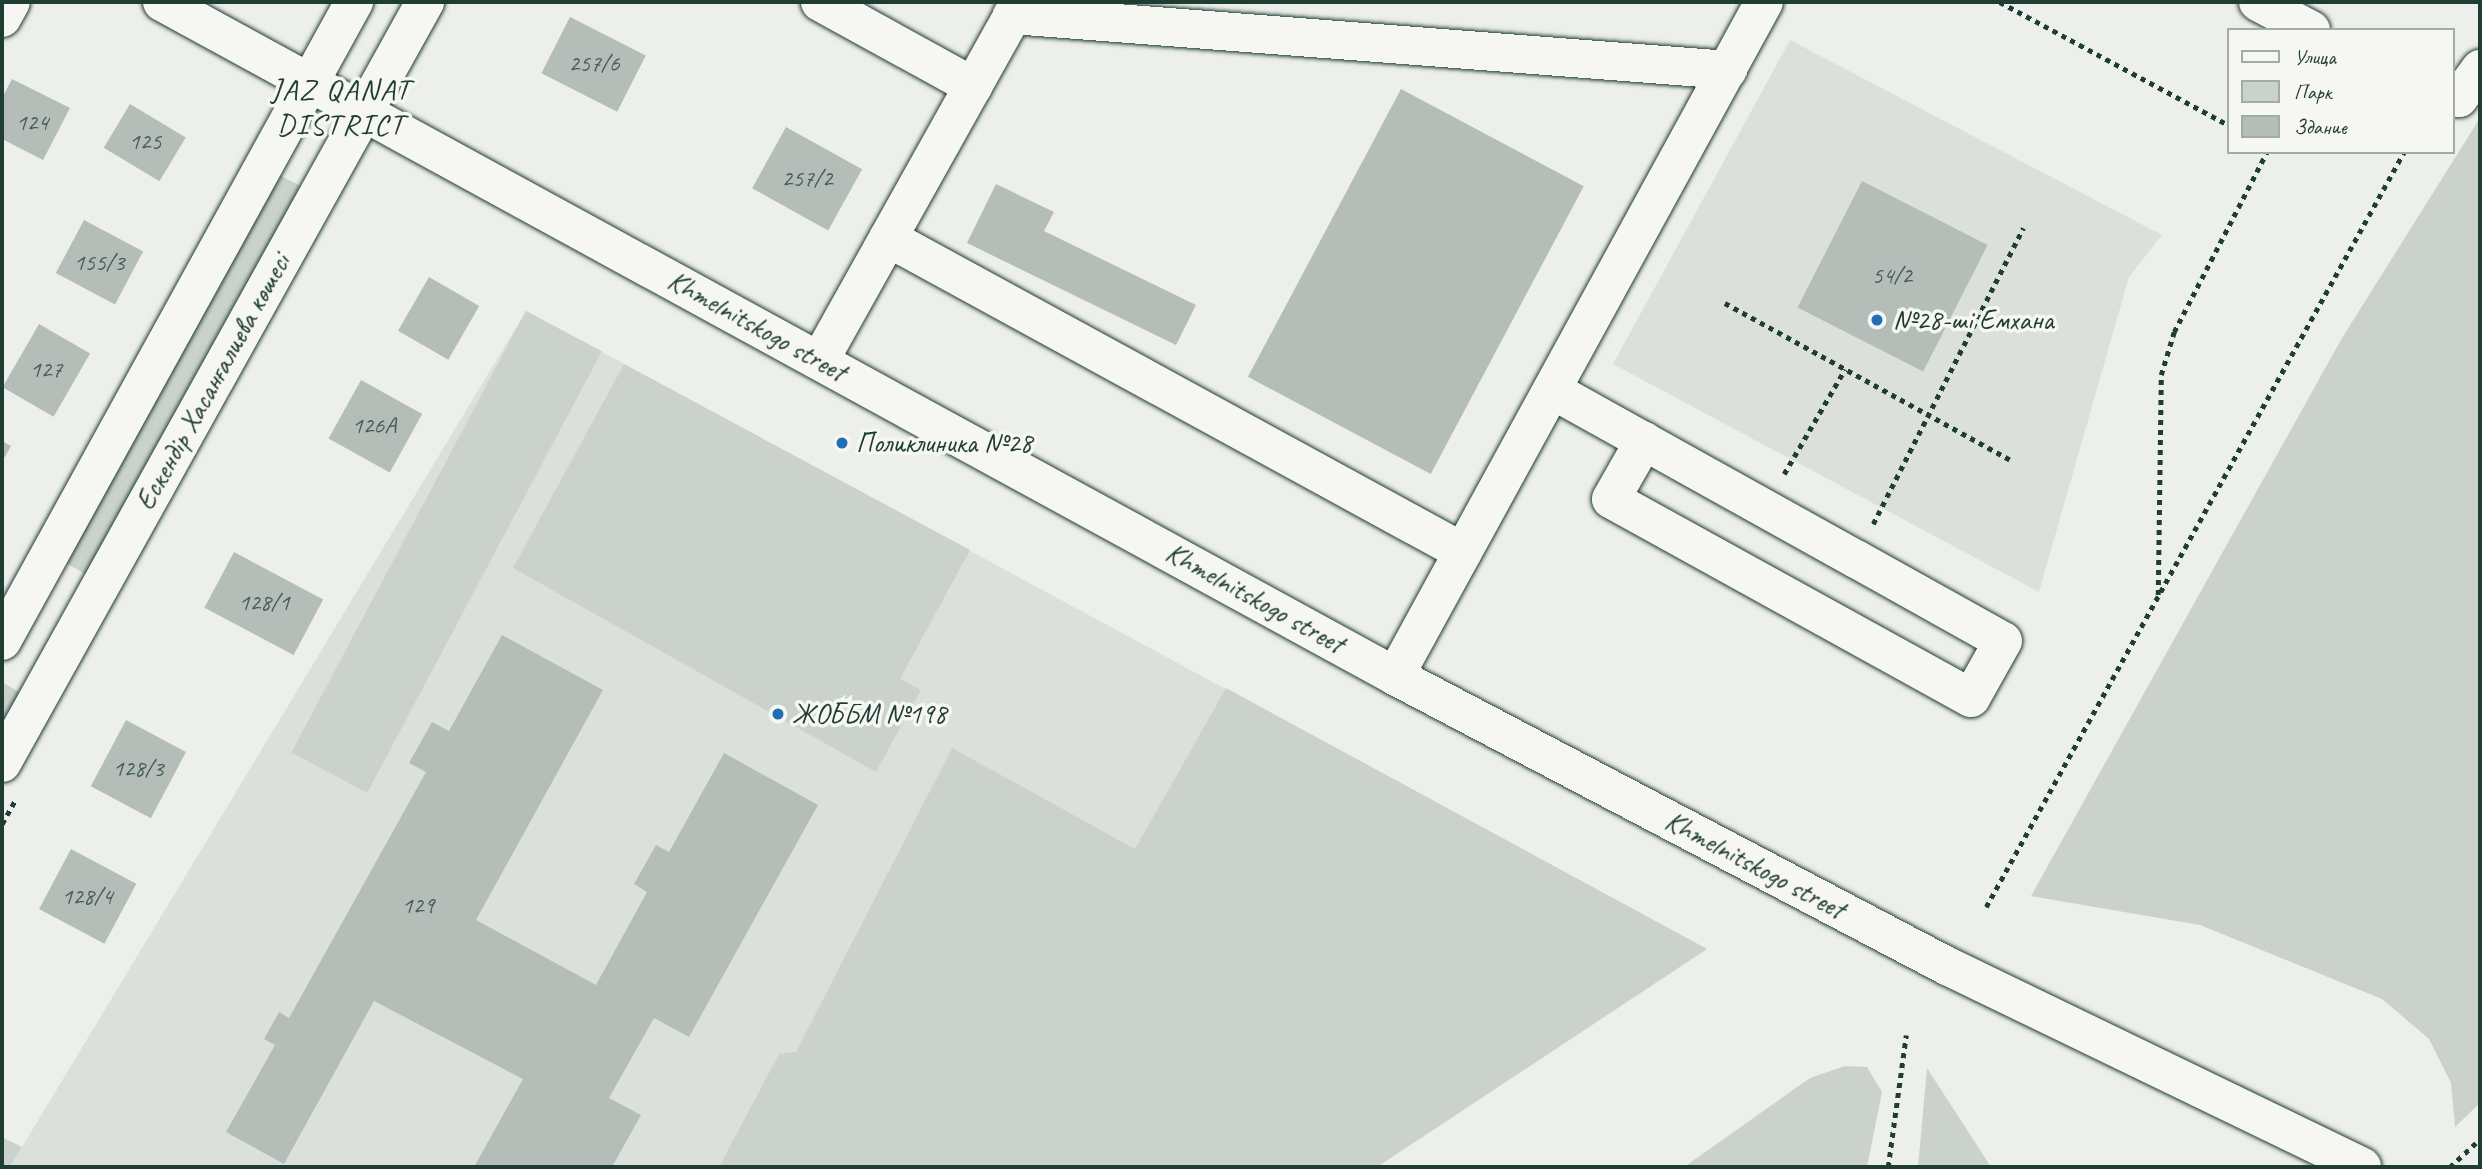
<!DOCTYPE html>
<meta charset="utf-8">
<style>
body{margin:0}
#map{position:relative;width:2482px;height:1169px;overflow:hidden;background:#edefea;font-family:Caveat,sans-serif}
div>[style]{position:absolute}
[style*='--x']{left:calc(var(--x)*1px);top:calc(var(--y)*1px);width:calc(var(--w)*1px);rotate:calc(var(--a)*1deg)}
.built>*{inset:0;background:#dce0db}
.green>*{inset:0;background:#cbd2cc;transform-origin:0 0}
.building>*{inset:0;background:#b4bdb8;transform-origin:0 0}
.path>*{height:4.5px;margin-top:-2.25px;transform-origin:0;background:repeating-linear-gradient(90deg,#1f3d34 0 5px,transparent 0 10px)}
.roads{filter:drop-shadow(0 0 2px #1f3d34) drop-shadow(0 0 2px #1f3d34)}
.minor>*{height:38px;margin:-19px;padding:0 19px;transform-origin:19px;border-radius:19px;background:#f6f6f2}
.dots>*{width:19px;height:19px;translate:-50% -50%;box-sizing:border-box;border:4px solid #f6f6f2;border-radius:50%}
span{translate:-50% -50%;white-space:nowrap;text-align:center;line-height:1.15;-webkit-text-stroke:7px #f6f6f2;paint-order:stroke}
.number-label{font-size:24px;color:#445d55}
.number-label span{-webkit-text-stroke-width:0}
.poi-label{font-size:28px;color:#1f3d34}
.left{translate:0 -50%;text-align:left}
.street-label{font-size:28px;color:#1f3d34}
.neighbourhood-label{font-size:30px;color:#1f3d34;letter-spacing:2px}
.frame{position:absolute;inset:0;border:4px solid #1f3d34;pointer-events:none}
.legend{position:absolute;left:2227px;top:28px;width:228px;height:126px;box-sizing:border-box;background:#f6f6f2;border:2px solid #a0aca6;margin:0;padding:9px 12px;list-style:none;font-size:21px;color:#1f3d34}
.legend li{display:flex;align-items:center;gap:14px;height:35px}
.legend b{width:35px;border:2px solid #a0aca6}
</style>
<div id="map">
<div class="built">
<div style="clip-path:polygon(1790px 40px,2162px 235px,2129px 277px,2039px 592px,1613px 364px)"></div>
<div style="clip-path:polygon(526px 311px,1707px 949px,1377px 1167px,10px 1167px)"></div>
</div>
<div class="green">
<div style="clip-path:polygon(2480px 118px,2480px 1103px,2455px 1127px,2451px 1083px,2429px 1039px,2382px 999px,2200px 925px,2031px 896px,2342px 338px)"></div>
<div style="clip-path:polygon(275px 173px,305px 188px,89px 576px,64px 562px)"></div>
<div style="left:526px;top:311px;width:86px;height:500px;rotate:28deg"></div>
<div style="clip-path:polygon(624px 364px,970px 550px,900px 679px,921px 690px,876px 772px,513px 568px)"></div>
<div style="clip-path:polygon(2px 682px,24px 695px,2px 735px)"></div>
<div style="clip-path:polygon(1226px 688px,1707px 949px,1377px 1167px,719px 1167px,779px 1054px,796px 1052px,952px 748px,1135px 849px)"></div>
<div style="clip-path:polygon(1845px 1066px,1867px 1067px,1882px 1092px,1867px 1167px,1684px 1167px,1810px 1078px)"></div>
<div style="clip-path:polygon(1927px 1068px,1991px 1167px,1918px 1167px)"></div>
<div style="clip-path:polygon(2px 1137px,22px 1147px,10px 1167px,2px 1167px)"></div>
</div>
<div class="building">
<div style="left:570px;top:17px;width:85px;height:63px;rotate:27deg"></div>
<div style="clip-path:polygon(12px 79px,70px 108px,43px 160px,2px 139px,2px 98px)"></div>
<div style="left:1401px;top:89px;width:207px;height:326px;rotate:28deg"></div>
<div style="left:130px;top:104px;width:65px;height:51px;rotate:31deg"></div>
<div style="left:786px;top:127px;width:87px;height:70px;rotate:29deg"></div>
<div style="left:1862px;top:181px;width:141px;height:142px;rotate:27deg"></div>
<div style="clip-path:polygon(996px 184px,1054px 212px,1044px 231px,1196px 305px,1176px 345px,967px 243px)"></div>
<div style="left:84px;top:220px;width:67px;height:60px;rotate:28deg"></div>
<div style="left:429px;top:277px;width:58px;height:62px;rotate:30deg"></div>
<div style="left:39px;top:324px;width:59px;height:73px;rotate:30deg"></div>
<div style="left:361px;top:380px;width:70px;height:67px;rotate:29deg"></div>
<div style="clip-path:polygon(2px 441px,11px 446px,2px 462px)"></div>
<div style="left:234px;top:552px;width:101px;height:63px;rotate:28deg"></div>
<div style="clip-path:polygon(502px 635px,603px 690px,476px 920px,596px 985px,647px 892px,634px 884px,656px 845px,669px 852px,724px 753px,818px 805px,689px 1037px,654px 1018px,609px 1098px,641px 1115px,612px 1167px,474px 1167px,523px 1079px,374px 1001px,284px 1164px,226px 1132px,275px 1045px,264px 1039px,279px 1012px,289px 1018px,426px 772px,409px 763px,432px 722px,449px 731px)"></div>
<div style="left:126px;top:720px;width:68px;height:75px;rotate:28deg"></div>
<div style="left:71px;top:849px;width:74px;height:68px;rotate:28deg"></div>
</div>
<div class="path">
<div style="--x:2000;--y:2;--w:259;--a:28.3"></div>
<div style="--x:1725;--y:303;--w:325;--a:28.8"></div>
<div style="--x:1784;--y:474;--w:121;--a:-59.8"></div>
<div style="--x:1873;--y:524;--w:332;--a:-63.1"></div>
<div style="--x:2158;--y:595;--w:220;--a:-89.2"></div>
<div style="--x:2161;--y:375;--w:45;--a:-73.2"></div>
<div style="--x:2174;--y:332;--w:203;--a:-62.7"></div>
<div style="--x:2;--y:824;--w:26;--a:-61"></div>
<div style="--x:1986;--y:907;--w:863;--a:-61.03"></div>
<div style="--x:1888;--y:1167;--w:133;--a:-82.2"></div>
<div style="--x:2450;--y:1167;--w:41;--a:-43"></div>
</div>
<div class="roads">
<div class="minor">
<div style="--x:162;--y:2;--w:1405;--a:28.66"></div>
<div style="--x:1395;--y:676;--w:624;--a:27.72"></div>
<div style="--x:1947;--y:966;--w:461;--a:25.8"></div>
<div style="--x:820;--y:2;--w:175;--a:28.8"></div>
<div style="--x:2258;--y:2;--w:60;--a:27.8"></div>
<div style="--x:1012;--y:15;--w:718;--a:4.39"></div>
<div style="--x:2;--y:18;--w:18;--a:-61"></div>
<div style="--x:2452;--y:97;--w:7;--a:8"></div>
<div style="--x:2459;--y:98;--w:36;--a:-54"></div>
<div style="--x:888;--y:238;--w:655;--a:28.64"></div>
<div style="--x:820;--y:360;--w:410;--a:-60.8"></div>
<div style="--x:1552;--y:390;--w:348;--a:29.1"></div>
<div style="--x:1856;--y:559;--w:168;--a:29.2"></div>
<div style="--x:2003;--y:641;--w:65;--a:119.3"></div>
<div style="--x:1971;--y:698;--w:411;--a:-151.1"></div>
<div style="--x:1611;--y:499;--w:67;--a:-60.4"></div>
<div style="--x:2;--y:641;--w:730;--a:-61.15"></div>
<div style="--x:1395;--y:676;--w:768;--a:-61.3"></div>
<div style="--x:2;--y:763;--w:871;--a:-60.93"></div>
</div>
</div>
<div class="dots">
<div style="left:1877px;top:320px;background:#1f6fb2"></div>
<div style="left:842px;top:443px;background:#1f6fb2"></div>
<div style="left:778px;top:714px;background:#1f6fb2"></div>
</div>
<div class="number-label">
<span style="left:594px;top:64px">257/6</span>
<span style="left:32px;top:123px">124</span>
<span style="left:145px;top:142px">125</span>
<span style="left:807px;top:179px">257/2</span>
<span style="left:99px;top:263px">155/3</span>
<span style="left:1892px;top:276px">54/2</span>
<span style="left:46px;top:370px">127</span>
<span style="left:374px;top:426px">126А</span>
<span style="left:264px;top:603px">128/1</span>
<span style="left:138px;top:769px">128/3</span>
<span style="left:87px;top:897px">128/4</span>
<span style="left:418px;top:906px">129</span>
</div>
<div class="poi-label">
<span class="left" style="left:1893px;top:320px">№28-ші Емхана</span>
<span class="left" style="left:856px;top:443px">Поликлиника №28</span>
<span class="left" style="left:792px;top:714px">ЖОББМ №198</span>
</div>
<div class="street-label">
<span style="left:757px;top:326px;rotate:29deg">Khmelnitskogo street</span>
<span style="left:213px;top:382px;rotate:-61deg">Ескендір Хасанғалиева көшесі</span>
<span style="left:1255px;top:598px;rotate:29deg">Khmelnitskogo street</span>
<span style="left:1755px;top:865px;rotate:28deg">Khmelnitskogo street</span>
</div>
<div class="neighbourhood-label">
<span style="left:341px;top:106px">JAZ QANAT<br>DISTRICT</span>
</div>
<div class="frame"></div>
<ul class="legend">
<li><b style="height:9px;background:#f6f6f2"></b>Улица</li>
<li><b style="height:19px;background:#cbd2cc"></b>Парк</li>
<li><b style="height:19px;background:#b4bdb8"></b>Здание</li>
</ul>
</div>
